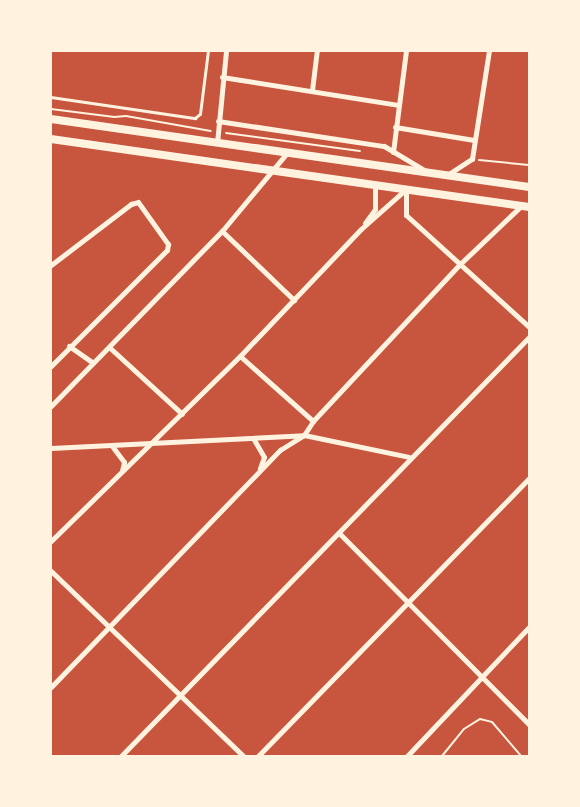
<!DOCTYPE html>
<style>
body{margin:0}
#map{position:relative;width:580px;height:807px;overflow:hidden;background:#c8553d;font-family:"Nunito Sans",sans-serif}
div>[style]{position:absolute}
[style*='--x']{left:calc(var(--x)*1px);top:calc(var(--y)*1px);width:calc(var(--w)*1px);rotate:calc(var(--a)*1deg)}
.path>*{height:2px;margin:-1px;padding:0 1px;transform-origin:1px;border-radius:1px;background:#fff3e0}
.service>*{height:2.5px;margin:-1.25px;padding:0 1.25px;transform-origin:1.25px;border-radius:1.25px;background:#fff3e0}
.minor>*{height:5px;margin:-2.5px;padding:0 2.5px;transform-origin:2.5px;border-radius:2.5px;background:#fff3e0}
.primary>*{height:8px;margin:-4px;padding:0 4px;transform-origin:4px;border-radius:4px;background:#fff3e0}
span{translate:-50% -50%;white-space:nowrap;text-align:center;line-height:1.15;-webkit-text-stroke:4px #fff3e0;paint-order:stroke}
.frame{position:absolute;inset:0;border:52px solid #fff3e0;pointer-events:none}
</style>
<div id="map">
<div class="path">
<div style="--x:51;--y:109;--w:64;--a:7.2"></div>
<div style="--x:114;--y:117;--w:12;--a:-5"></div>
<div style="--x:126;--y:116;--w:86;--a:10"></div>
<div style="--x:226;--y:133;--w:135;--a:7.7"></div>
<div style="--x:479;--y:160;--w:50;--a:5.7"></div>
<div style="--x:442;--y:756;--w:35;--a:-51"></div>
<div style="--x:464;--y:729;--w:19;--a:-32"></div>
<div style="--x:480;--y:719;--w:12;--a:14"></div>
<div style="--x:492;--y:722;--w:45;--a:49.5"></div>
</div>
<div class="service">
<div style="--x:51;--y:97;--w:146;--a:8.3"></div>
<div style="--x:195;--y:118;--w:6;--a:-39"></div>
<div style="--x:200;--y:114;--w:64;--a:-82.8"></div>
</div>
<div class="minor">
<div style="--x:222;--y:77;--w:178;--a:9"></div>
<div style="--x:312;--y:90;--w:39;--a:-83"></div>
<div style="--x:218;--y:121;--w:168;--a:8.6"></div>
<div style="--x:384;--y:146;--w:47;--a:31"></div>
<div style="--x:395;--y:127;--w:80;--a:9.3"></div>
<div style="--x:217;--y:143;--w:92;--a:-84.4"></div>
<div style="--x:393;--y:152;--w:102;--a:-82.7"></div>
<div style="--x:447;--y:175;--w:30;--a:-33"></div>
<div style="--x:472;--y:159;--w:109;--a:-81.1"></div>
<div style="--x:406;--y:188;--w:27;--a:90"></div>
<div style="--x:406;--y:215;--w:166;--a:42.3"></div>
<div style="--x:365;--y:223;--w:17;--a:-54"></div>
<div style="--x:375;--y:209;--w:25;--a:-90"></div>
<div style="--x:222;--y:231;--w:100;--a:43.8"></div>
<div style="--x:51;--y:265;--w:101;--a:-37.3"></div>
<div style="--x:131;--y:204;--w:7;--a:-16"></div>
<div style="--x:138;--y:202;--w:52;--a:54.5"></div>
<div style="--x:168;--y:244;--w:6;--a:99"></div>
<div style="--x:167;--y:250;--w:164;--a:135"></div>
<div style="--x:69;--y:346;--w:29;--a:35"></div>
<div style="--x:109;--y:347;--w:99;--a:42.5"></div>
<div style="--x:240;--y:356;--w:98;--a:41.7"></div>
<div style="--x:51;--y:406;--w:245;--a:-45.7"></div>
<div style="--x:222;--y:231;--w:100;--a:-50.3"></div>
<div style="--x:253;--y:438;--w:22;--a:60"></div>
<div style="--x:264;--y:457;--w:12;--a:110"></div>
<div style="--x:112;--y:446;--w:20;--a:53"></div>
<div style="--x:124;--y:462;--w:9;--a:103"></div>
<div style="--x:51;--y:448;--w:253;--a:-2.9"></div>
<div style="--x:304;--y:435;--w:107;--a:11.8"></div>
<div style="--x:339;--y:533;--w:269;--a:45.2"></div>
<div style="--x:51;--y:541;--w:264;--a:-44.4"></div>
<div style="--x:240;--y:356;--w:175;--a:-46.4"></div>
<div style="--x:361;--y:229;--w:60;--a:-41.6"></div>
<div style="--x:51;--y:571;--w:267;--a:43.9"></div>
<div style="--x:51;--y:687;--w:330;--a:-46"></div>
<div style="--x:280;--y:450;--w:28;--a:-32"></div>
<div style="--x:304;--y:435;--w:17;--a:-57"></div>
<div style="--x:313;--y:421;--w:215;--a:-46.9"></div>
<div style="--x:460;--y:264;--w:84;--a:-43.6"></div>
<div style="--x:121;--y:756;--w:585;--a:-45.76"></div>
<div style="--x:258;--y:756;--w:388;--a:-45.7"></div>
<div style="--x:407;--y:756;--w:178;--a:-46.6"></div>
</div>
<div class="primary">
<div style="--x:51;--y:119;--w:483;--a:8.1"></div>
<div style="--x:51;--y:139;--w:483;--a:8.1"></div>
</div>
<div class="frame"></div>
</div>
